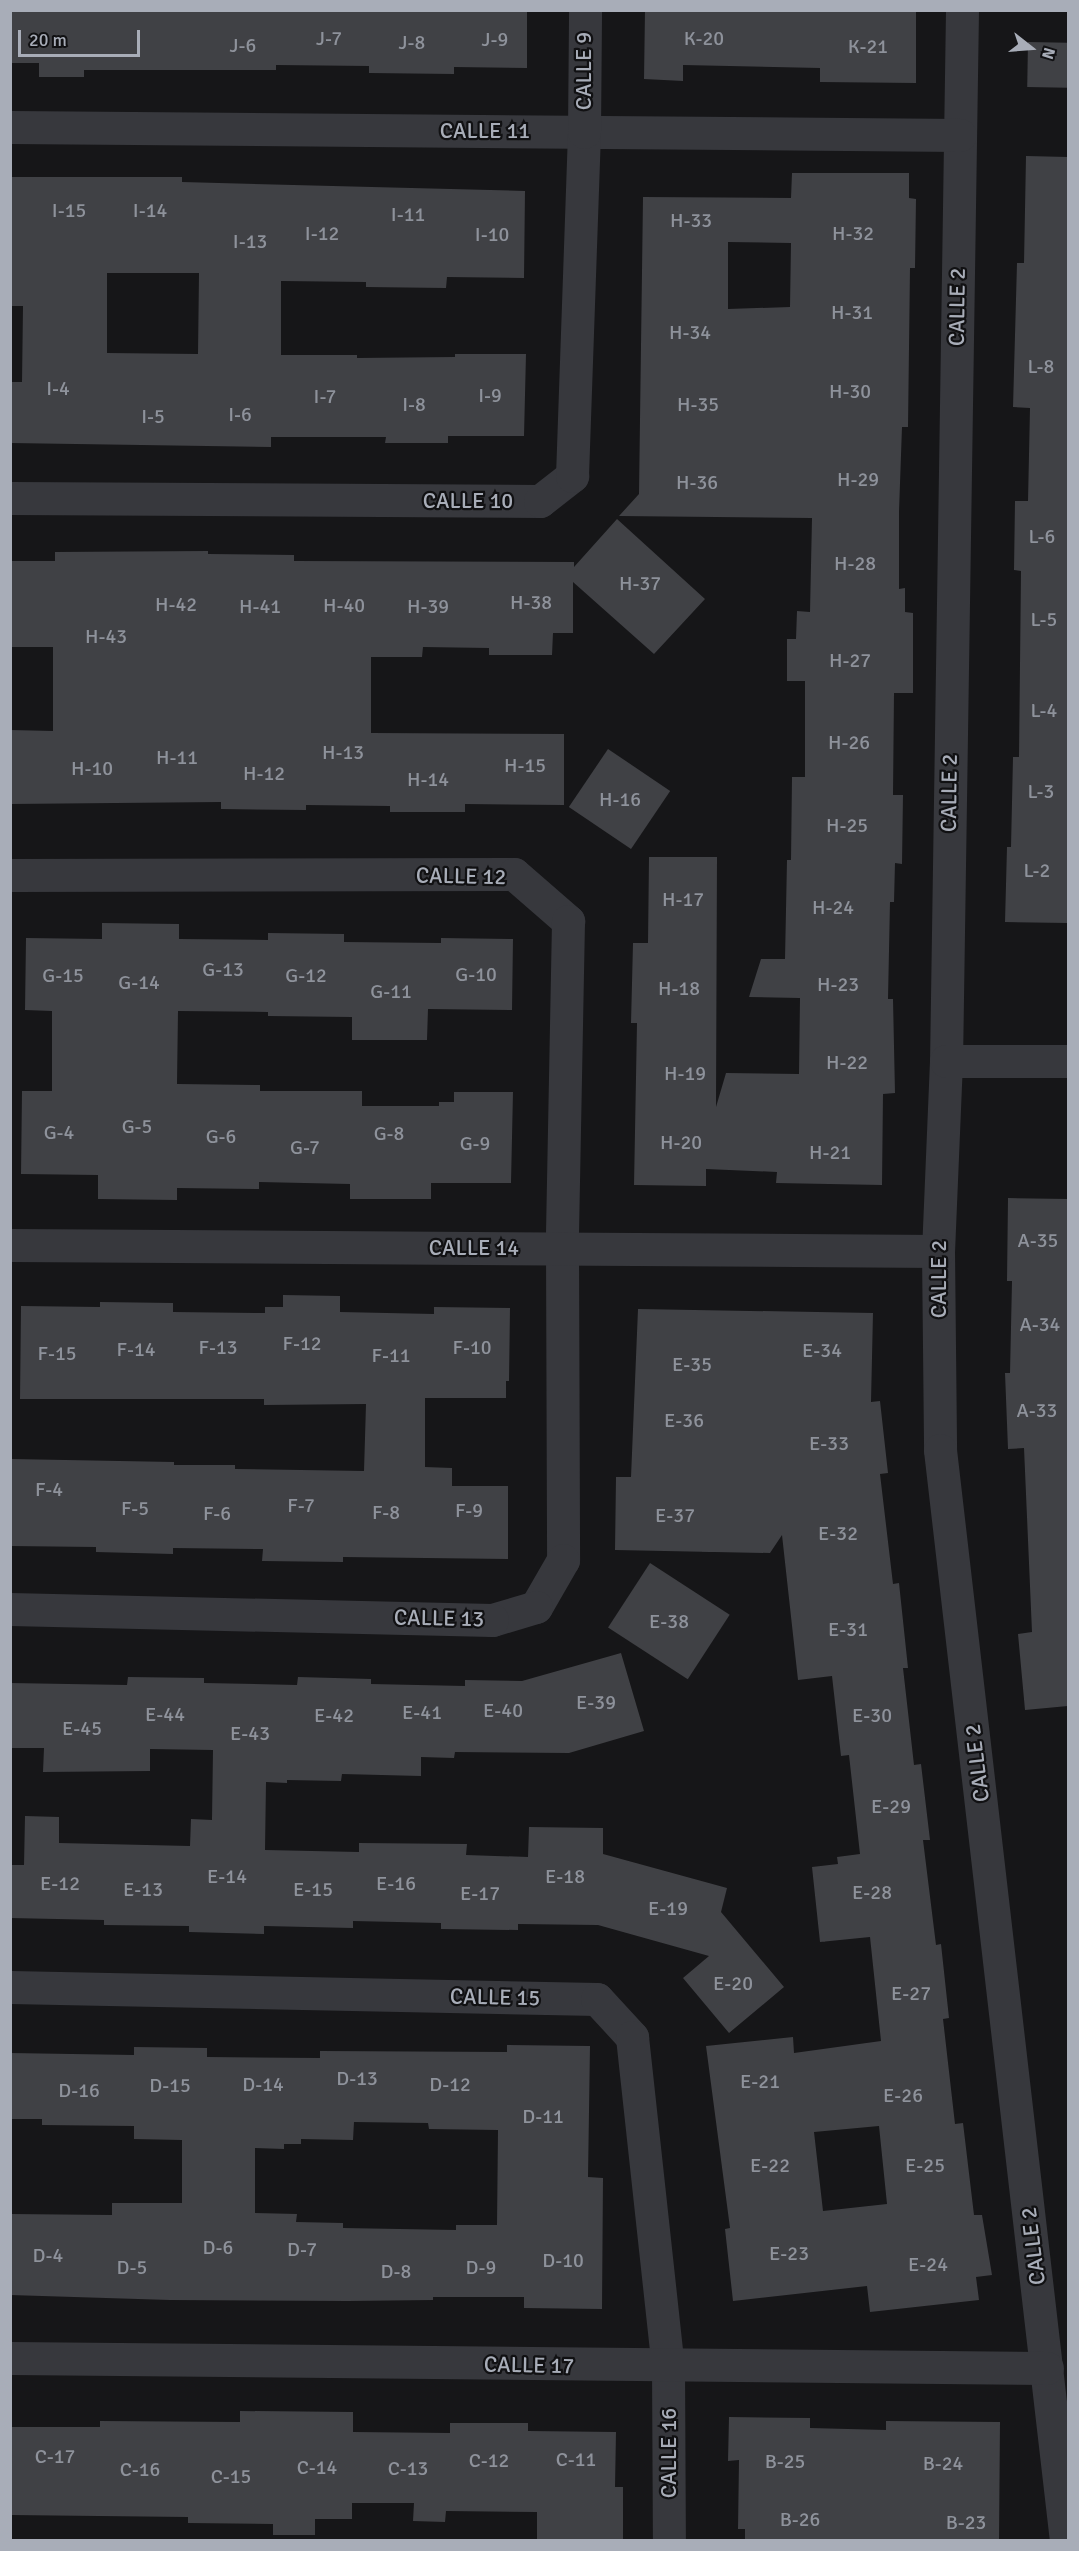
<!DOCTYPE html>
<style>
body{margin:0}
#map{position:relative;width:1079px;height:2551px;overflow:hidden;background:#161618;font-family:Signika,sans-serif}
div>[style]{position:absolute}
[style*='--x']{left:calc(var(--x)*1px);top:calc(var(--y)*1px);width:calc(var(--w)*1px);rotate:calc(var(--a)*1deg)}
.building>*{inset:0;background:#404145;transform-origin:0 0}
.minor>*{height:33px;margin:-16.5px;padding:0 16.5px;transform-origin:16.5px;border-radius:16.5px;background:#37383d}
span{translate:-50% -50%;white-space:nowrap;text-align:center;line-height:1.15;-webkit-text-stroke:4.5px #111113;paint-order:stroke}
.number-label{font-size:20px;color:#8e929b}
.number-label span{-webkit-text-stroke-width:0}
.street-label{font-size:22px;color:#a8adb8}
.frame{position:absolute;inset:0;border:12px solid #a8adb8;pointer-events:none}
.north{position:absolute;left:1001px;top:18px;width:60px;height:60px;-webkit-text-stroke:4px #111113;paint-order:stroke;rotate:107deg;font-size:16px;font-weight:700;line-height:24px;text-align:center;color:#a8adb8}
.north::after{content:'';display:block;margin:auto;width:21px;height:27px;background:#a8adb8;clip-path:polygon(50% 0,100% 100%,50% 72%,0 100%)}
.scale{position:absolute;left:18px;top:30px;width:122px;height:27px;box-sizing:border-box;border:3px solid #a8adb8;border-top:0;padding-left:8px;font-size:18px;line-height:21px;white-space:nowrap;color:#a8adb8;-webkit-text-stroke:4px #111113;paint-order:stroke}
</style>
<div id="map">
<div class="building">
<div style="clip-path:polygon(10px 10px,527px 10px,527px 68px,454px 67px,454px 74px,369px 73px,369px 66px,276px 65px,276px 70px,84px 70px,84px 77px,39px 77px,39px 63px,10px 63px)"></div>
<div style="clip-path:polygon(645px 10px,916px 10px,916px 83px,820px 82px,820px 68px,683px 65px,683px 81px,644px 79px)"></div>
<div style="left:1028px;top:42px;width:40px;height:45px;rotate:1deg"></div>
<div style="clip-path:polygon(1026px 156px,1068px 157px,1068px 923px,1005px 922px,1007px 847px,1011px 847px,1013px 757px,1019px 757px,1021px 571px,1014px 570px,1015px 501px,1028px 501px,1030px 408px,1013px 407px,1017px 263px,1024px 263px)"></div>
<div style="clip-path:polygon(evenodd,792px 173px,909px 173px,909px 198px,916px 199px,915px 268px,910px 268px,908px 427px,902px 427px,899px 512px,899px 589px,905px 588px,905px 612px,913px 613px,913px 693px,894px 693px,893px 795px,903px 795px,902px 864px,895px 863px,894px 902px,890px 902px,888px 999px,893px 999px,895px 1093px,883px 1094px,882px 1185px,776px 1183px,777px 1172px,706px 1169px,706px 1186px,634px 1185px,637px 1023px,631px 1023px,633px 943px,648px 943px,649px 857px,717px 857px,716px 1107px,726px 1073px,799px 1074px,800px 998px,749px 997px,761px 959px,785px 959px,787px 860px,791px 860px,792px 777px,805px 777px,805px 681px,787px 681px,787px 639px,796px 639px,797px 611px,810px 612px,812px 518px,619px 516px,639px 494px,643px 197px,791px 198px,792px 173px,728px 242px,791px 243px,790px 307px,728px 309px,728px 242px)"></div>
<div style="clip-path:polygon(evenodd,10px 177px,182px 177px,182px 182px,525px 191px,524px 278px,447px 277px,446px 288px,366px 287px,366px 282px,281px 281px,281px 355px,357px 355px,357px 358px,455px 357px,455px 354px,526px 354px,524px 436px,448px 436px,448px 443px,385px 443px,386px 437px,271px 437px,271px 447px,10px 443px,10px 382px,22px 382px,23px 306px,10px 306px,10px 177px,107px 273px,199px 273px,198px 354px,107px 353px,107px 273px)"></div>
<div style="clip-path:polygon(617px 519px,705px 599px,654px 654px,573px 582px,573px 633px,553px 633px,552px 655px,489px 655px,489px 648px,423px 647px,422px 657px,371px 657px,371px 733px,564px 734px,564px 805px,465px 804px,465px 812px,390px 812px,390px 806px,306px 805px,306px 810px,221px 809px,221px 802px,10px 804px,10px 730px,53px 731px,53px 647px,10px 647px,10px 561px,55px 561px,55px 552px,208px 551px,208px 554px,294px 555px,294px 561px,574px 562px,574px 567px)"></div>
<div style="left:608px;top:749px;width:75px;height:70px;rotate:34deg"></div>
<div style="clip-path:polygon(102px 923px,179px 924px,179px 939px,268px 940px,268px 933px,344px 934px,344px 942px,441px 943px,441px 938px,513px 939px,512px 1010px,428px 1009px,427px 1040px,352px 1040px,352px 1017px,268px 1016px,268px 1012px,178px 1011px,177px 1084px,260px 1085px,260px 1091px,362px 1091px,362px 1106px,439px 1106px,439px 1102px,454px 1102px,454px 1092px,513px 1092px,511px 1183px,431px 1183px,431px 1199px,350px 1199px,350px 1184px,259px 1182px,259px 1189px,177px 1188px,177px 1200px,98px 1199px,98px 1175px,21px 1174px,22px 1091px,52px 1091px,52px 1011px,25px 1010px,26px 938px,102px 939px)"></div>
<div style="clip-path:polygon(1008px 1198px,1068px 1199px,1068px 1706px,1025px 1710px,1018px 1634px,1032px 1632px,1024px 1448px,1008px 1449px,1005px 1373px,1010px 1373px,1012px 1281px,1007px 1281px)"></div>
<div style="clip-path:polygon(283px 1295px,340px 1296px,340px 1312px,434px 1314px,434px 1307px,510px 1308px,509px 1381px,506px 1381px,506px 1398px,425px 1398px,425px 1467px,452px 1468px,452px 1486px,508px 1486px,508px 1559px,343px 1557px,343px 1562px,262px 1561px,263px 1549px,173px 1548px,173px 1554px,96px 1552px,96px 1547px,10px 1546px,11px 1459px,174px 1462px,174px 1465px,235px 1465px,235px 1469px,364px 1471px,366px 1404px,264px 1405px,264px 1399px,20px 1399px,21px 1306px,100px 1307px,100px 1302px,173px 1303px,173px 1312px,265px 1313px,265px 1307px,283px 1307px)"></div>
<div style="clip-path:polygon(evenodd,638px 1309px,873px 1313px,871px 1402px,880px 1401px,888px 1473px,880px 1474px,893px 1584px,899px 1583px,908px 1668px,903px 1668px,914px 1765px,921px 1764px,930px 1840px,923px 1840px,936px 1945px,941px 1944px,949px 2018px,943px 2019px,955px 2124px,963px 2123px,974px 2215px,982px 2215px,992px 2275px,976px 2277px,979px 2300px,870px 2312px,867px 2286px,733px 2301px,725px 2229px,730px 2228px,706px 2046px,793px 2037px,794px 2053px,881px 2041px,870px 1937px,820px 1942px,812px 1867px,838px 1864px,837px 1857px,860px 1854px,849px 1755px,841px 1756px,832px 1676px,798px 1680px,782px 1535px,770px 1553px,615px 1550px,616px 1477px,631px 1477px,638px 1309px,879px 2126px,887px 2204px,823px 2211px,814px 2132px,879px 2126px)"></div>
<div style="left:650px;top:1563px;width:95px;height:77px;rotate:33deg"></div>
<div style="clip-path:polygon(621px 1653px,644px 1731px,569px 1753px,455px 1752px,454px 1758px,421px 1757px,421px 1776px,342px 1774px,341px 1781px,287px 1780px,287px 1783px,266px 1782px,265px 1850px,359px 1852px,359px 1843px,467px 1844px,466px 1855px,528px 1857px,529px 1827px,603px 1828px,603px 1854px,727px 1888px,721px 1912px,784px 1987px,729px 2033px,683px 1978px,709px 1956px,598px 1925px,518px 1924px,518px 1930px,441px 1929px,441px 1923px,353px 1921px,353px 1928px,264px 1926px,264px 1934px,189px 1932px,189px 1926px,104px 1925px,104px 1920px,10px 1918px,10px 1865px,24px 1865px,25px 1816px,59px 1817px,59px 1843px,190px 1846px,191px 1819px,212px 1820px,213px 1750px,150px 1749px,150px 1771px,43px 1772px,44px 1748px,10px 1748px,10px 1683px,127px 1685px,128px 1677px,204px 1678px,204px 1683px,297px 1685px,298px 1677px,371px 1679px,371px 1684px,465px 1686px,465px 1680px,522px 1681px)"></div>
<div style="clip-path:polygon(evenodd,507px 2045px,590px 2046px,588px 2177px,603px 2178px,602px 2309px,524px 2308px,524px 2297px,433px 2297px,433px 2300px,348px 2301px,170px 2300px,10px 2295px,10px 2214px,112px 2215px,112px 2203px,182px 2203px,182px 2140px,134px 2139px,134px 2126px,42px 2125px,42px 2119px,10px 2119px,10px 2053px,134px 2055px,134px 2047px,207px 2048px,207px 2057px,320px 2058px,320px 2051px,507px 2052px,507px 2045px,354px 2122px,428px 2123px,429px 2129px,498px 2130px,497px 2225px,456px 2225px,456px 2230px,343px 2228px,343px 2223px,296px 2222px,297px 2214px,255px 2213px,255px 2148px,284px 2149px,284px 2144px,301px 2144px,301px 2139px,353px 2140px,354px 2122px)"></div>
<div style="clip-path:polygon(240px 2411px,353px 2412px,353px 2432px,450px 2433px,450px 2423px,528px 2423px,528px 2431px,616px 2432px,615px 2487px,623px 2487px,623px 2539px,537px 2539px,537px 2512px,446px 2511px,445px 2522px,413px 2521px,414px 2503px,352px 2503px,352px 2519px,315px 2519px,315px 2535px,273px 2535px,273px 2524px,188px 2523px,188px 2517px,10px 2515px,10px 2427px,100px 2427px,100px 2421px,240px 2422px)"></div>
<div style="clip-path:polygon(729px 2417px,810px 2418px,810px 2428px,886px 2430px,886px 2421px,1000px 2422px,999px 2541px,745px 2541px,745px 2529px,738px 2529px,739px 2460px,728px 2461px)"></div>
</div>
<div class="minor">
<div style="--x:962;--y:10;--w:1051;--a:90.87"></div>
<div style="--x:946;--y:1061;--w:190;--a:92.4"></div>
<div style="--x:938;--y:1251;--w:199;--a:89.4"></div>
<div style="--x:940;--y:1450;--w:1097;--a:83.41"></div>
<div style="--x:10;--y:127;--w:950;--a:0.48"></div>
<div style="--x:10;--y:498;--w:530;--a:0.32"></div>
<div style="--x:540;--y:501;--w:41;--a:-38"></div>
<div style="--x:572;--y:476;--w:344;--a:-88"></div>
<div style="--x:584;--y:132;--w:122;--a:-89.5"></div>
<div style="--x:10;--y:875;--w:504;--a:-0.11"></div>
<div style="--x:514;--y:874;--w:72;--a:41"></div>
<div style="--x:568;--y:921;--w:327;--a:91.1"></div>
<div style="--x:562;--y:1248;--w:312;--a:89.8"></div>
<div style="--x:563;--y:1560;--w:54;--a:119.9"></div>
<div style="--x:536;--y:1607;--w:46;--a:163.5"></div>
<div style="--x:492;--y:1620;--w:482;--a:-178.7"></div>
<div style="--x:946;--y:1061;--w:122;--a:0"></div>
<div style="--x:10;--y:1245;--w:928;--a:0.37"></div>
<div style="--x:10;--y:1987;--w:587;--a:1.17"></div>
<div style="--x:597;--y:1999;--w:52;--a:47.4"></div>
<div style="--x:632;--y:2037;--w:331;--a:83.8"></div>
<div style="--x:668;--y:2366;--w:174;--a:89.7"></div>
<div style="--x:10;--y:2358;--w:1037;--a:0.55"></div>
</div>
<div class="number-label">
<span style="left:329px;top:38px">J-7</span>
<span style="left:704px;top:38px">K-20</span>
<span style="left:495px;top:39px">J-9</span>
<span style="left:412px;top:42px">J-8</span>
<span style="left:243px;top:45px">J-6</span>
<span style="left:868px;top:46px">K-21</span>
<span style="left:69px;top:210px">I-15</span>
<span style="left:150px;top:210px">I-14</span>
<span style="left:408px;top:214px">I-11</span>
<span style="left:691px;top:220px">H-33</span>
<span style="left:322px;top:233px">I-12</span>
<span style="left:853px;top:233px">H-32</span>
<span style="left:492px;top:234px">I-10</span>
<span style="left:250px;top:241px">I-13</span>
<span style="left:852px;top:312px">H-31</span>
<span style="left:690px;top:332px">H-34</span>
<span style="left:1041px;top:366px">L-8</span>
<span style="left:58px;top:388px">I-4</span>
<span style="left:850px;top:391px">H-30</span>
<span style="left:490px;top:395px">I-9</span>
<span style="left:325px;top:396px">I-7</span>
<span style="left:414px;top:404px">I-8</span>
<span style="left:698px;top:404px">H-35</span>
<span style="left:240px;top:414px">I-6</span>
<span style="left:153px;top:416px">I-5</span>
<span style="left:858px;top:479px">H-29</span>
<span style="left:697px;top:482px">H-36</span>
<span style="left:1042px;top:536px">L-6</span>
<span style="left:855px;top:563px">H-28</span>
<span style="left:640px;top:583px">H-37</span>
<span style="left:531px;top:602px">H-38</span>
<span style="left:176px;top:604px">H-42</span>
<span style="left:344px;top:605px">H-40</span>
<span style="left:260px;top:606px">H-41</span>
<span style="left:428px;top:606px">H-39</span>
<span style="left:1044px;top:619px">L-5</span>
<span style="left:106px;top:636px">H-43</span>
<span style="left:850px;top:660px">H-27</span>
<span style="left:1044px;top:710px">L-4</span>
<span style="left:849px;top:742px">H-26</span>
<span style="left:343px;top:752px">H-13</span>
<span style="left:177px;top:757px">H-11</span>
<span style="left:525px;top:765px">H-15</span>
<span style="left:92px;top:768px">H-10</span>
<span style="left:264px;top:773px">H-12</span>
<span style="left:428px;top:779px">H-14</span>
<span style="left:1041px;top:791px">L-3</span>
<span style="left:620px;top:799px">H-16</span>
<span style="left:847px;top:825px">H-25</span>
<span style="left:1037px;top:870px">L-2</span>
<span style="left:683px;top:899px">H-17</span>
<span style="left:833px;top:907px">H-24</span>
<span style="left:223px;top:969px">G-13</span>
<span style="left:476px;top:974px">G-10</span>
<span style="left:63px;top:975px">G-15</span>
<span style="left:306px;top:975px">G-12</span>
<span style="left:139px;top:982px">G-14</span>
<span style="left:838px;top:984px">H-23</span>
<span style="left:679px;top:988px">H-18</span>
<span style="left:391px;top:991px">G-11</span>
<span style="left:847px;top:1062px">H-22</span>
<span style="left:685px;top:1073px">H-19</span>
<span style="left:137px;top:1126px">G-5</span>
<span style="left:59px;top:1132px">G-4</span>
<span style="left:389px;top:1133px">G-8</span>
<span style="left:221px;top:1136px">G-6</span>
<span style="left:681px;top:1142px">H-20</span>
<span style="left:475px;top:1143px">G-9</span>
<span style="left:305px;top:1147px">G-7</span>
<span style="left:830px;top:1152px">H-21</span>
<span style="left:1038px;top:1240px">A-35</span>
<span style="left:1040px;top:1324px">A-34</span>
<span style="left:302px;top:1343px">F-12</span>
<span style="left:218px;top:1347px">F-13</span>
<span style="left:472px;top:1347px">F-10</span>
<span style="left:136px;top:1349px">F-14</span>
<span style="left:822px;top:1350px">E-34</span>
<span style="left:57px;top:1353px">F-15</span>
<span style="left:391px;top:1355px">F-11</span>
<span style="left:692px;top:1364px">E-35</span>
<span style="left:1037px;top:1410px">A-33</span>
<span style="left:684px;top:1420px">E-36</span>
<span style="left:829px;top:1443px">E-33</span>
<span style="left:49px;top:1489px">F-4</span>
<span style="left:301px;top:1505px">F-7</span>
<span style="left:135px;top:1508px">F-5</span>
<span style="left:469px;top:1510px">F-9</span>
<span style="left:386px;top:1512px">F-8</span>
<span style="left:217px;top:1513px">F-6</span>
<span style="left:675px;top:1515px">E-37</span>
<span style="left:838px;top:1533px">E-32</span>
<span style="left:669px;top:1621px">E-38</span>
<span style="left:848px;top:1629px">E-31</span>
<span style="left:596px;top:1702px">E-39</span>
<span style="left:503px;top:1710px">E-40</span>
<span style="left:422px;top:1712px">E-41</span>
<span style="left:165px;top:1714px">E-44</span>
<span style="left:334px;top:1715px">E-42</span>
<span style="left:872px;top:1715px">E-30</span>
<span style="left:82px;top:1728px">E-45</span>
<span style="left:250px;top:1733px">E-43</span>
<span style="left:891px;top:1806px">E-29</span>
<span style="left:227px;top:1876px">E-14</span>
<span style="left:565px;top:1876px">E-18</span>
<span style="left:60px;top:1883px">E-12</span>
<span style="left:396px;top:1883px">E-16</span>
<span style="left:143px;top:1889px">E-13</span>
<span style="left:313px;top:1889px">E-15</span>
<span style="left:872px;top:1892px">E-28</span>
<span style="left:480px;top:1893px">E-17</span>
<span style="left:668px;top:1908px">E-19</span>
<span style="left:733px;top:1983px">E-20</span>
<span style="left:911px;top:1993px">E-27</span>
<span style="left:357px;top:2078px">D-13</span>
<span style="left:760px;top:2081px">E-21</span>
<span style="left:263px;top:2084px">D-14</span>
<span style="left:450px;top:2084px">D-12</span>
<span style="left:170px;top:2085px">D-15</span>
<span style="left:79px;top:2090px">D-16</span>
<span style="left:903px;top:2095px">E-26</span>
<span style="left:543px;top:2116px">D-11</span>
<span style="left:770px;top:2165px">E-22</span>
<span style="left:925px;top:2165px">E-25</span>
<span style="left:218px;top:2247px">D-6</span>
<span style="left:302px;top:2249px">D-7</span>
<span style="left:789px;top:2253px">E-23</span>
<span style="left:48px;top:2255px">D-4</span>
<span style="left:563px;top:2260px">D-10</span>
<span style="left:928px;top:2264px">E-24</span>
<span style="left:132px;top:2267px">D-5</span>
<span style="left:481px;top:2267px">D-9</span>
<span style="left:396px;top:2271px">D-8</span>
<span style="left:55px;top:2456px">C-17</span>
<span style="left:576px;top:2459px">C-11</span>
<span style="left:489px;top:2460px">C-12</span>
<span style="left:785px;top:2461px">B-25</span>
<span style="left:943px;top:2463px">B-24</span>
<span style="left:317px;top:2467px">C-14</span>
<span style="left:408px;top:2468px">C-13</span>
<span style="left:140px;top:2469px">C-16</span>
<span style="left:231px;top:2476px">C-15</span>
<span style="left:800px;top:2519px">B-26</span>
<span style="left:966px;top:2522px">B-23</span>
</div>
<div class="street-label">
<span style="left:584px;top:71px;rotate:-90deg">CALLE 9</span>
<span style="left:485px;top:131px">CALLE 11</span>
<span style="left:957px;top:307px;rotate:-89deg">CALLE 2</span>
<span style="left:468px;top:501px">CALLE 10</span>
<span style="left:949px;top:793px;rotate:-89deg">CALLE 2</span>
<span style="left:461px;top:876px;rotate:1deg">CALLE 12</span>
<span style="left:474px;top:1248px">CALLE 14</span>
<span style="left:939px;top:1279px;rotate:-90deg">CALLE 2</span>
<span style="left:439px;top:1618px;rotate:1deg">CALLE 13</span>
<span style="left:977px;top:1763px;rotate:-97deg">CALLE 2</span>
<span style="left:495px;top:1997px;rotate:1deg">CALLE 15</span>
<span style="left:1033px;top:2246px;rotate:-97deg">CALLE 2</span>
<span style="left:529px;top:2365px;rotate:1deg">CALLE 17</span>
<span style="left:669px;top:2453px;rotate:-90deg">CALLE 16</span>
</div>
<div class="frame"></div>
<div class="north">N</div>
<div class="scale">20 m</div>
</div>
